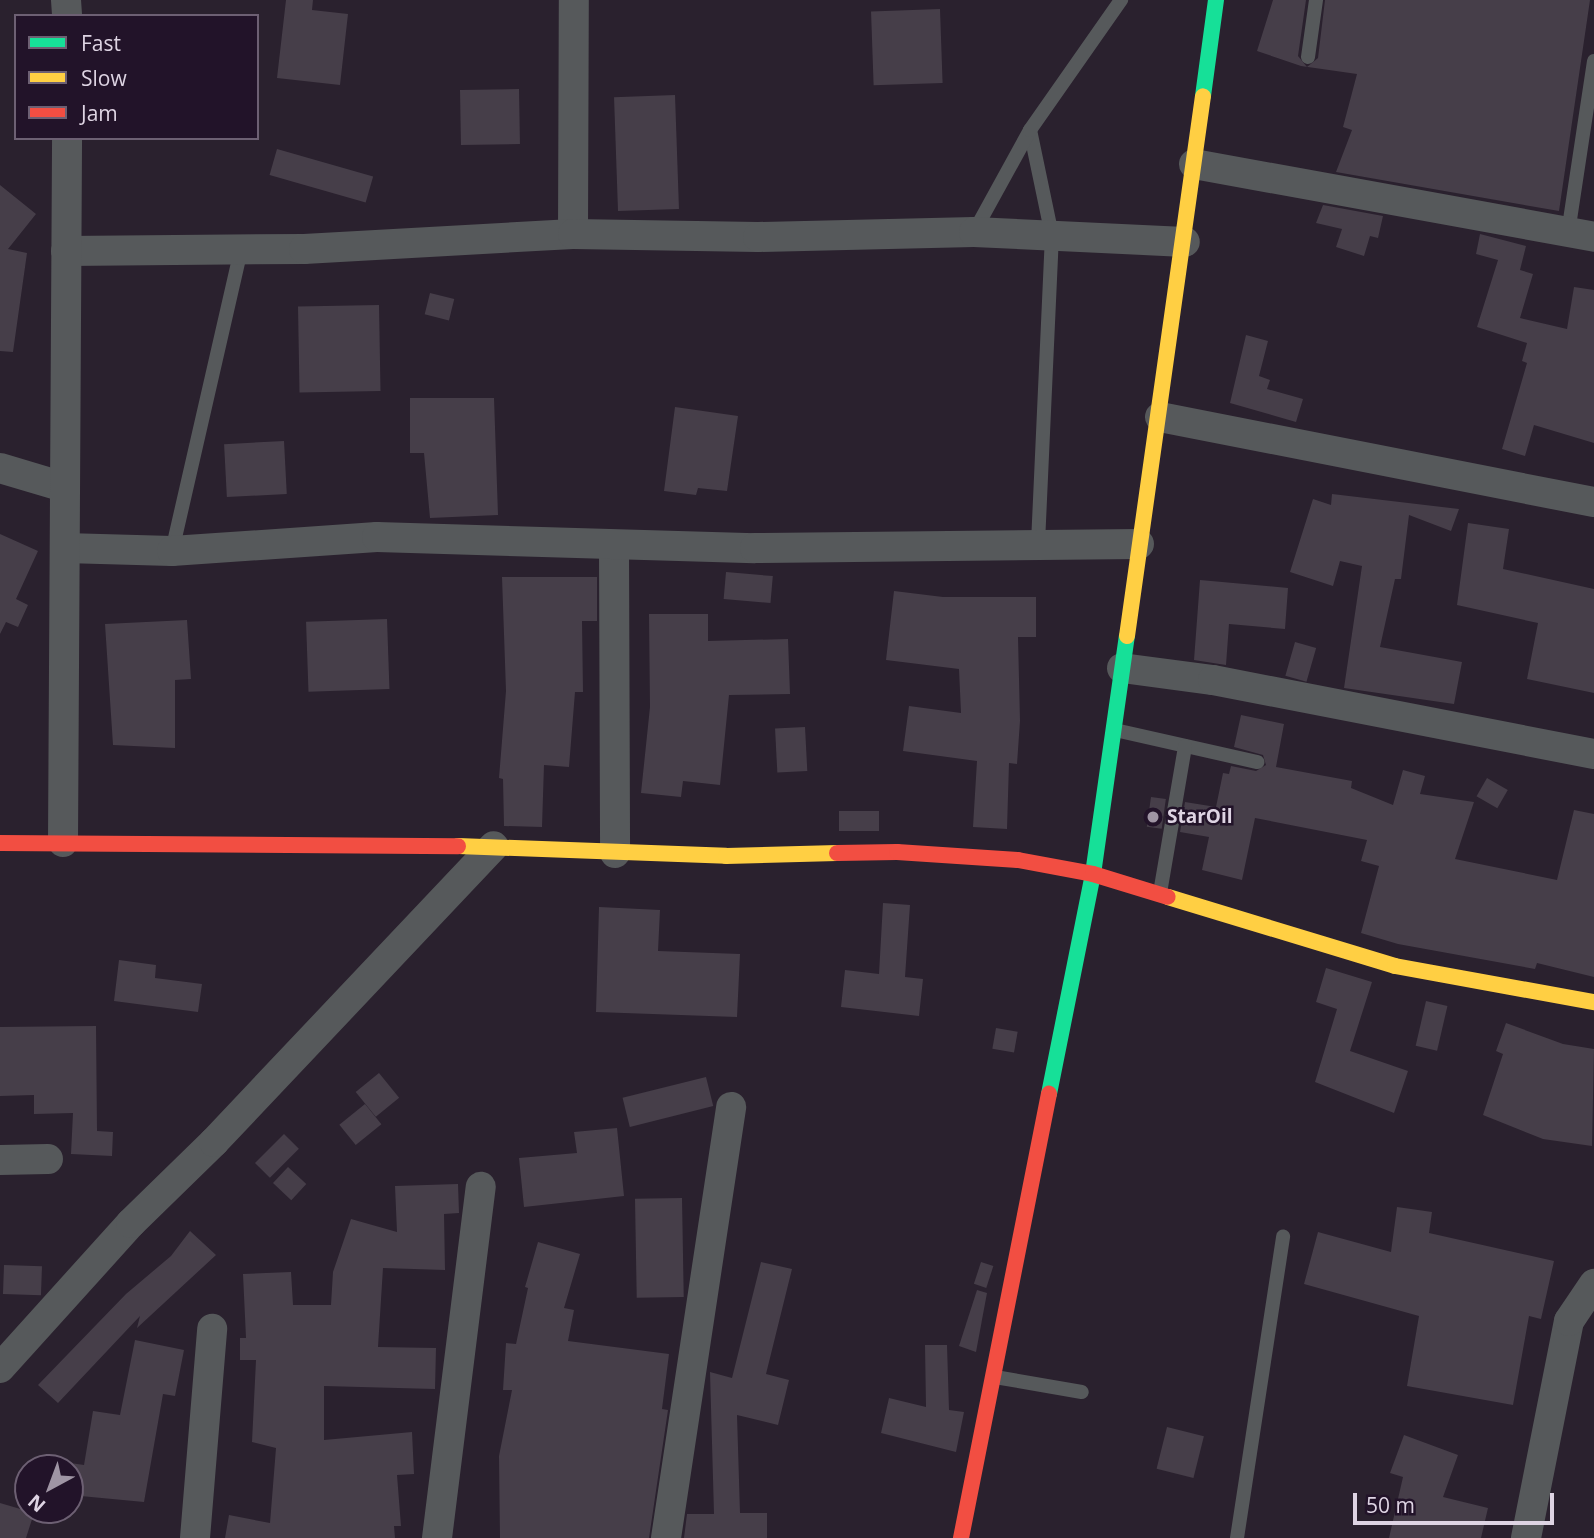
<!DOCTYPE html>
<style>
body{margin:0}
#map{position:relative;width:1594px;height:1538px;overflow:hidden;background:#2a212e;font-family:"Open Sans",sans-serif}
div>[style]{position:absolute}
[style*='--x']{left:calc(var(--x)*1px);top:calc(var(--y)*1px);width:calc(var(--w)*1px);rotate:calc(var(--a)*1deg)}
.building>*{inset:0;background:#463e49;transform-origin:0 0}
.lane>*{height:14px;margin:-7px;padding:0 7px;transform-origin:7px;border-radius:7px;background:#56595b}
.street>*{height:30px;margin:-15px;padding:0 15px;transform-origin:15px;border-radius:15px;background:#56595b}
.fast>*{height:16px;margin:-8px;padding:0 8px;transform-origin:8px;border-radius:8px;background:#16e098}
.slow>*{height:16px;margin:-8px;padding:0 8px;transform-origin:8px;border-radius:8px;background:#ffcf43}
.jam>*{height:16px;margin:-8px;padding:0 8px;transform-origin:8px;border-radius:8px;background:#f24e42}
.dots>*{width:19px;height:19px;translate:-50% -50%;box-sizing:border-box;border:4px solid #221329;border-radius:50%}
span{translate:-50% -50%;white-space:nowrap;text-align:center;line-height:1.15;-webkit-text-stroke:5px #221329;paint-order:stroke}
.poi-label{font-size:19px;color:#ded4e3;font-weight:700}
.left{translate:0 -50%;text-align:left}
.legend{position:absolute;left:14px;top:14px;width:245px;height:126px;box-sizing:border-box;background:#221329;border:2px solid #6d6073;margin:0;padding:9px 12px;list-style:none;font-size:21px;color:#ded4e3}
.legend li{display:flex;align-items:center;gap:14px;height:35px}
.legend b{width:35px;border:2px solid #6d6073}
.north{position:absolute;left:14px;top:1454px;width:70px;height:70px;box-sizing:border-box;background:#221329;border:2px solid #6d6073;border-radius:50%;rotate:221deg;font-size:19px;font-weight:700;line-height:28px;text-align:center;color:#ded4e3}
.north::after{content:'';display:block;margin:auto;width:24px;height:32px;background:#9f95a4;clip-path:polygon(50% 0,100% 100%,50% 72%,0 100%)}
.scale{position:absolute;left:1353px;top:1493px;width:201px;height:32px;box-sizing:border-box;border:4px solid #ded4e3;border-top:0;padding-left:9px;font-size:21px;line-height:24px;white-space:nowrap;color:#ded4e3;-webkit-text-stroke:5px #221329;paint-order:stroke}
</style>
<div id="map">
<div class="building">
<div style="clip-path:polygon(286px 0,313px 0,312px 10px,348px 14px,340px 85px,277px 78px)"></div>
<div style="clip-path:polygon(1273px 0,1306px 0,1298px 56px,1307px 67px,1318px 58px,1325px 0,1590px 0,1559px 211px,1336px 172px,1352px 130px,1343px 127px,1357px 74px,1301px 66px,1257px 51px)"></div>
<div style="left:940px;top:9px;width:74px;height:69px;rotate:88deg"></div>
<div style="left:519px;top:89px;width:55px;height:59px;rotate:89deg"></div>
<div style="left:675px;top:95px;width:114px;height:61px;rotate:88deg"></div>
<div style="left:277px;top:149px;width:100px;height:27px;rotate:16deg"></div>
<div style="clip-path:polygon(0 185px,36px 214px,8px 249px,27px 253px,13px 352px,0 351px)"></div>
<div style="clip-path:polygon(1323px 205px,1383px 216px,1378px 238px,1370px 236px,1364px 256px,1336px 247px,1342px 229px,1316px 223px)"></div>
<div style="clip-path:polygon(1480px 234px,1526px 246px,1520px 270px,1533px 274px,1520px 318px,1567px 329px,1574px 287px,1594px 290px,1594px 443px,1534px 425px,1525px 456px,1502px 449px,1527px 363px,1522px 361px,1527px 343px,1477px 327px,1498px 260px,1476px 254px)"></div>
<div style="left:430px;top:293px;width:25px;height:22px;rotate:14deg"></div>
<div style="left:379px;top:305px;width:86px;height:81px;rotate:89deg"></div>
<div style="clip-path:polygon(1246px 335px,1268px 341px,1259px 376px,1270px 380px,1267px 389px,1303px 399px,1296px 422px,1230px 403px)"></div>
<div style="clip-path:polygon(410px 398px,494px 398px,498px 515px,430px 518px,424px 453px,410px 453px)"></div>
<div style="clip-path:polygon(675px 407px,738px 416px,727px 491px,698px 488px,696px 495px,664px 491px)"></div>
<div style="left:284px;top:441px;width:53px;height:60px;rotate:87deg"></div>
<div style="clip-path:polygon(1332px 494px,1459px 509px,1451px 531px,1409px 515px,1401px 579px,1395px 579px,1380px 647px,1462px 662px,1454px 704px,1344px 688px,1362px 566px,1340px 561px,1333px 586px,1290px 572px,1313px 499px,1331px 505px)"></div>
<div style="clip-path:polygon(1468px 523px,1509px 529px,1503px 569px,1594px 589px,1594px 693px,1527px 679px,1538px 623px,1457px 605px)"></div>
<div style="clip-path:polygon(0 534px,38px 551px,16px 599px,28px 605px,18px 627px,6px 622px,0 634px)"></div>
<div style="left:726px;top:572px;width:47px;height:27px;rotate:5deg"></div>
<div style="clip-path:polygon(502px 577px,597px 577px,597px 621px,582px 621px,583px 692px,575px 692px,569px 767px,544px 765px,542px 827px,504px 826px,503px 779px,499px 778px,506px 691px)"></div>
<div style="clip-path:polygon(1200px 580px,1288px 588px,1285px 629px,1229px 624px,1226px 665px,1194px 660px)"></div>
<div style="clip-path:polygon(894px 591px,943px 597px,1036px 597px,1036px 637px,1018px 637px,1020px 721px,1017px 764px,1009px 763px,1007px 829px,973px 827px,977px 761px,903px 751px,909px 706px,961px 713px,959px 669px,886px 660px)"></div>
<div style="clip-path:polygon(649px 614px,708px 614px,708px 641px,788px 639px,790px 694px,729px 695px,720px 785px,683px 781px,681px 797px,641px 793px,650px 707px)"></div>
<div style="left:387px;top:619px;width:70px;height:81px;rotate:88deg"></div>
<div style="clip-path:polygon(187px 620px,191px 679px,175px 680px,175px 748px,113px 745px,105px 624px)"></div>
<div style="left:1295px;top:642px;width:22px;height:35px;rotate:16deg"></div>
<div style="clip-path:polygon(1241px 715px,1284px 724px,1276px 767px,1352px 781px,1351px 788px,1393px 805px,1403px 770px,1425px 776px,1420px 794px,1474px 802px,1455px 859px,1557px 880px,1574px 810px,1594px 814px,1594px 977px,1537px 963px,1535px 969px,1398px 944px,1361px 933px,1379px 866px,1361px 861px,1367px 840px,1255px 818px,1242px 880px,1202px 870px,1209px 837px,1180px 832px,1185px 802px,1216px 807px,1223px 773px,1229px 774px,1231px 766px,1256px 771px,1266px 765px,1263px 755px,1234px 747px)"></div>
<div style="left:805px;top:727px;width:44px;height:30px;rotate:87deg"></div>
<div style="left:1487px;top:778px;width:24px;height:21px;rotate:30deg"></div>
<div style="left:1151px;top:797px;width:15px;height:30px;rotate:8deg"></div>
<div style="left:879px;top:811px;width:20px;height:40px;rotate:90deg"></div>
<div style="clip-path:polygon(883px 903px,910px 905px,905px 977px,923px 979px,919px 1016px,841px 1007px,845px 970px,879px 974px)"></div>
<div style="clip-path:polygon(599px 907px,660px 910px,658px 951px,740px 954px,737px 1017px,596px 1012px)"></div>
<div style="clip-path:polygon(119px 960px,156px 965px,155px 978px,202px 984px,198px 1012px,114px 1001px)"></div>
<div style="clip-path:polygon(1326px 968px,1372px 982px,1350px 1051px,1408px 1071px,1394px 1113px,1315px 1082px,1337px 1009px,1316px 1002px)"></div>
<div style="left:1426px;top:1001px;width:22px;height:46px;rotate:13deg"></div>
<div style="clip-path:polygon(1506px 1023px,1563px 1044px,1594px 1049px,1592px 1146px,1543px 1139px,1483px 1115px,1503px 1054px,1496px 1051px)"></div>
<div style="clip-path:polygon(96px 1026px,97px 1131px,113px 1132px,112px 1156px,71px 1154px,73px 1113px,34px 1114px,34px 1095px,0 1096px,0 1027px)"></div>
<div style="left:996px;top:1028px;width:22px;height:21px;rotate:10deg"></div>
<div style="left:379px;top:1073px;width:32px;height:30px;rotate:51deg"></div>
<div style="left:706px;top:1077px;width:30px;height:86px;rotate:76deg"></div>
<div style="left:365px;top:1104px;width:26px;height:33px;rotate:51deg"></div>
<div style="clip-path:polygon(617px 1128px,624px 1196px,524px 1207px,519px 1158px,577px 1153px,574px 1132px)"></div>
<div style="left:284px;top:1134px;width:21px;height:41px;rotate:45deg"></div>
<div style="left:288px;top:1167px;width:25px;height:22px;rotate:43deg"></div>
<div style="clip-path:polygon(458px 1184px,459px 1213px,444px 1214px,445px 1270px,383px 1268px,378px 1347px,436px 1348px,435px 1389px,324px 1386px,324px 1440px,412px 1432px,414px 1474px,397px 1475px,401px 1526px,394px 1526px,395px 1538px,225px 1538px,229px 1515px,270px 1523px,276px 1448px,252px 1442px,256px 1360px,240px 1360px,240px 1338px,246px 1338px,243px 1274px,291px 1272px,293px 1305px,331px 1305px,333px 1272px,351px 1219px,397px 1232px,395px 1186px)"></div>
<div style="left:682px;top:1198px;width:99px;height:47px;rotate:89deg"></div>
<div style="clip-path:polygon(1397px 1207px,1432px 1212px,1429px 1233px,1554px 1261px,1541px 1319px,1529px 1316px,1513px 1405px,1407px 1386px,1419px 1316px,1304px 1284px,1318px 1232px,1391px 1252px)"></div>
<div style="clip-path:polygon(190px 1231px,216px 1255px,137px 1328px,140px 1316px,58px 1403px,38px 1385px,126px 1294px,171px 1256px)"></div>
<div style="clip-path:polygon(538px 1242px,580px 1254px,564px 1308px,574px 1310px,568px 1341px,669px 1354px,662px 1409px,668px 1410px,649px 1538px,500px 1538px,499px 1456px,512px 1390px,503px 1390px,506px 1343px,516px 1344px,528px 1288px,525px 1287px)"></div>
<div style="clip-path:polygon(761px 1262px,792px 1269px,766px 1374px,789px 1380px,778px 1425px,737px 1415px,740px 1513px,767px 1513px,767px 1538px,684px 1538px,687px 1514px,714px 1514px,710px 1372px,732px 1378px)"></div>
<div style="left:981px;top:1262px;width:13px;height:23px;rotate:18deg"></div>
<div style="left:4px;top:1265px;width:38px;height:29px;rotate:2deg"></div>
<div style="clip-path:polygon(977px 1290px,987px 1293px,976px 1352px,959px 1346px)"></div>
<div style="clip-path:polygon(135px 1340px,184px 1350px,175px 1396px,163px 1394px,144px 1502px,70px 1495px,70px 1463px,84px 1465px,93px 1411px,120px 1415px)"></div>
<div style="clip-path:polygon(925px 1345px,947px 1345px,949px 1410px,964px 1412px,956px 1452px,881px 1433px,889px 1398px,926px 1407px)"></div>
<div style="left:1167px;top:1427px;width:38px;height:43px;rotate:14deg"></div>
<div style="clip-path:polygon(1404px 1435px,1458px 1455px,1443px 1497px,1488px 1508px,1481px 1538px,1389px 1538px,1403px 1477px,1390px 1473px)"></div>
<div style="clip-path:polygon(0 1503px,34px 1513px,26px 1538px,0 1538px)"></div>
</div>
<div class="lane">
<div style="--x:1308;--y:57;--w:58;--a:-82"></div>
<div style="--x:1030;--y:130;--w:107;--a:78.2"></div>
<div style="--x:1052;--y:235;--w:311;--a:92.6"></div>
<div style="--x:974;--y:232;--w:116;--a:-61.2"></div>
<div style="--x:1030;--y:130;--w:159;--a:-55"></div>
<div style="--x:1568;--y:233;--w:174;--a:-81.4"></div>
<div style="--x:172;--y:551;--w:310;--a:-77.1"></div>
<div style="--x:1115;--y:730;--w:146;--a:12.7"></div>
<div style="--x:1160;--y:893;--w:149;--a:-80.3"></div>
<div style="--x:995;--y:1377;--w:88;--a:9.8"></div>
<div style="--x:1237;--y:1538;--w:305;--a:-81.3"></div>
</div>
<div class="street">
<div style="--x:66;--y:0;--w:16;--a:86"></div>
<div style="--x:1194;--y:164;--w:407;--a:10.3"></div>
<div style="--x:573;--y:234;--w:234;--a:-89.8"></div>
<div style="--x:66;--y:251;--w:238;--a:-0.5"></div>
<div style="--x:304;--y:249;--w:269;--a:-3.2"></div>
<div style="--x:573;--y:234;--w:185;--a:0.9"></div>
<div style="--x:758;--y:237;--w:216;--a:-1.3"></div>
<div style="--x:974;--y:232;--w:211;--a:2.7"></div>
<div style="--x:1160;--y:417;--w:442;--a:11.1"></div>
<div style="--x:0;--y:468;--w:67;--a:16.5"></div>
<div style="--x:614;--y:545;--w:308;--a:89.8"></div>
<div style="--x:65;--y:548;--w:107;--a:1.6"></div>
<div style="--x:172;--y:551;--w:205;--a:-3.9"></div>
<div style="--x:377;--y:537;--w:378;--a:1.7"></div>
<div style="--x:755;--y:548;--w:384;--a:-0.6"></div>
<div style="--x:1122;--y:668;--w:92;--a:7.5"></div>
<div style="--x:1213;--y:680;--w:388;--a:11"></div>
<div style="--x:63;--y:842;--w:704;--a:-89.67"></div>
<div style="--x:0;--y:1160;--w:48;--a:-1.2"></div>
<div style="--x:0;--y:1368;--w:195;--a:-47.9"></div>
<div style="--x:131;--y:1223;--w:116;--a:-44.3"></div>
<div style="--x:214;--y:1142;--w:407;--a:-46.6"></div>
<div style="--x:195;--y:1538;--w:210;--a:-85.3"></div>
<div style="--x:437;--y:1538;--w:354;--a:-82.9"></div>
<div style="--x:666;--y:1538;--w:436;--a:-81.4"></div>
<div style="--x:1526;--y:1538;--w:221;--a:-78.8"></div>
<div style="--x:1569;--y:1321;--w:45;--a:-56"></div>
</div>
<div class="fast">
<div style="--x:1203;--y:96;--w:97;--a:-82.3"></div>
<div style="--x:1049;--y:1094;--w:224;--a:-78.7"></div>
<div style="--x:1093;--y:874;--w:240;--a:-81.9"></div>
</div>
<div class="slow">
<div style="--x:1127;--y:636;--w:545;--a:-81.99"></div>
<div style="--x:458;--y:846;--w:268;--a:2.1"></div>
<div style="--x:726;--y:856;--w:111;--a:-1.5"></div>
<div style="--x:1168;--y:897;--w:237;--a:16.9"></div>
<div style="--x:1395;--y:966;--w:202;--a:10.3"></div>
</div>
<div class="jam">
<div style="--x:0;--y:843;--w:458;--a:0.4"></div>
<div style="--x:837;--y:853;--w:60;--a:-1"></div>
<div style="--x:897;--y:852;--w:121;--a:3.8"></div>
<div style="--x:1018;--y:860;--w:76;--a:10.6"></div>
<div style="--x:1093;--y:874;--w:78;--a:17"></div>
<div style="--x:961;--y:1538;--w:453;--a:-78.8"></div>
</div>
<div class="dots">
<div style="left:1153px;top:817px;background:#9f95a4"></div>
</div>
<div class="poi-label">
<span class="left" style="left:1167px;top:817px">StarOil</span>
</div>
<ul class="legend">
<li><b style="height:9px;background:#16e098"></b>Fast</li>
<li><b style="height:9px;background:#ffcf43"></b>Slow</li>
<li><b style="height:9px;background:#f24e42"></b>Jam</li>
</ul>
<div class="north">N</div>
<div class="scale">50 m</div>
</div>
